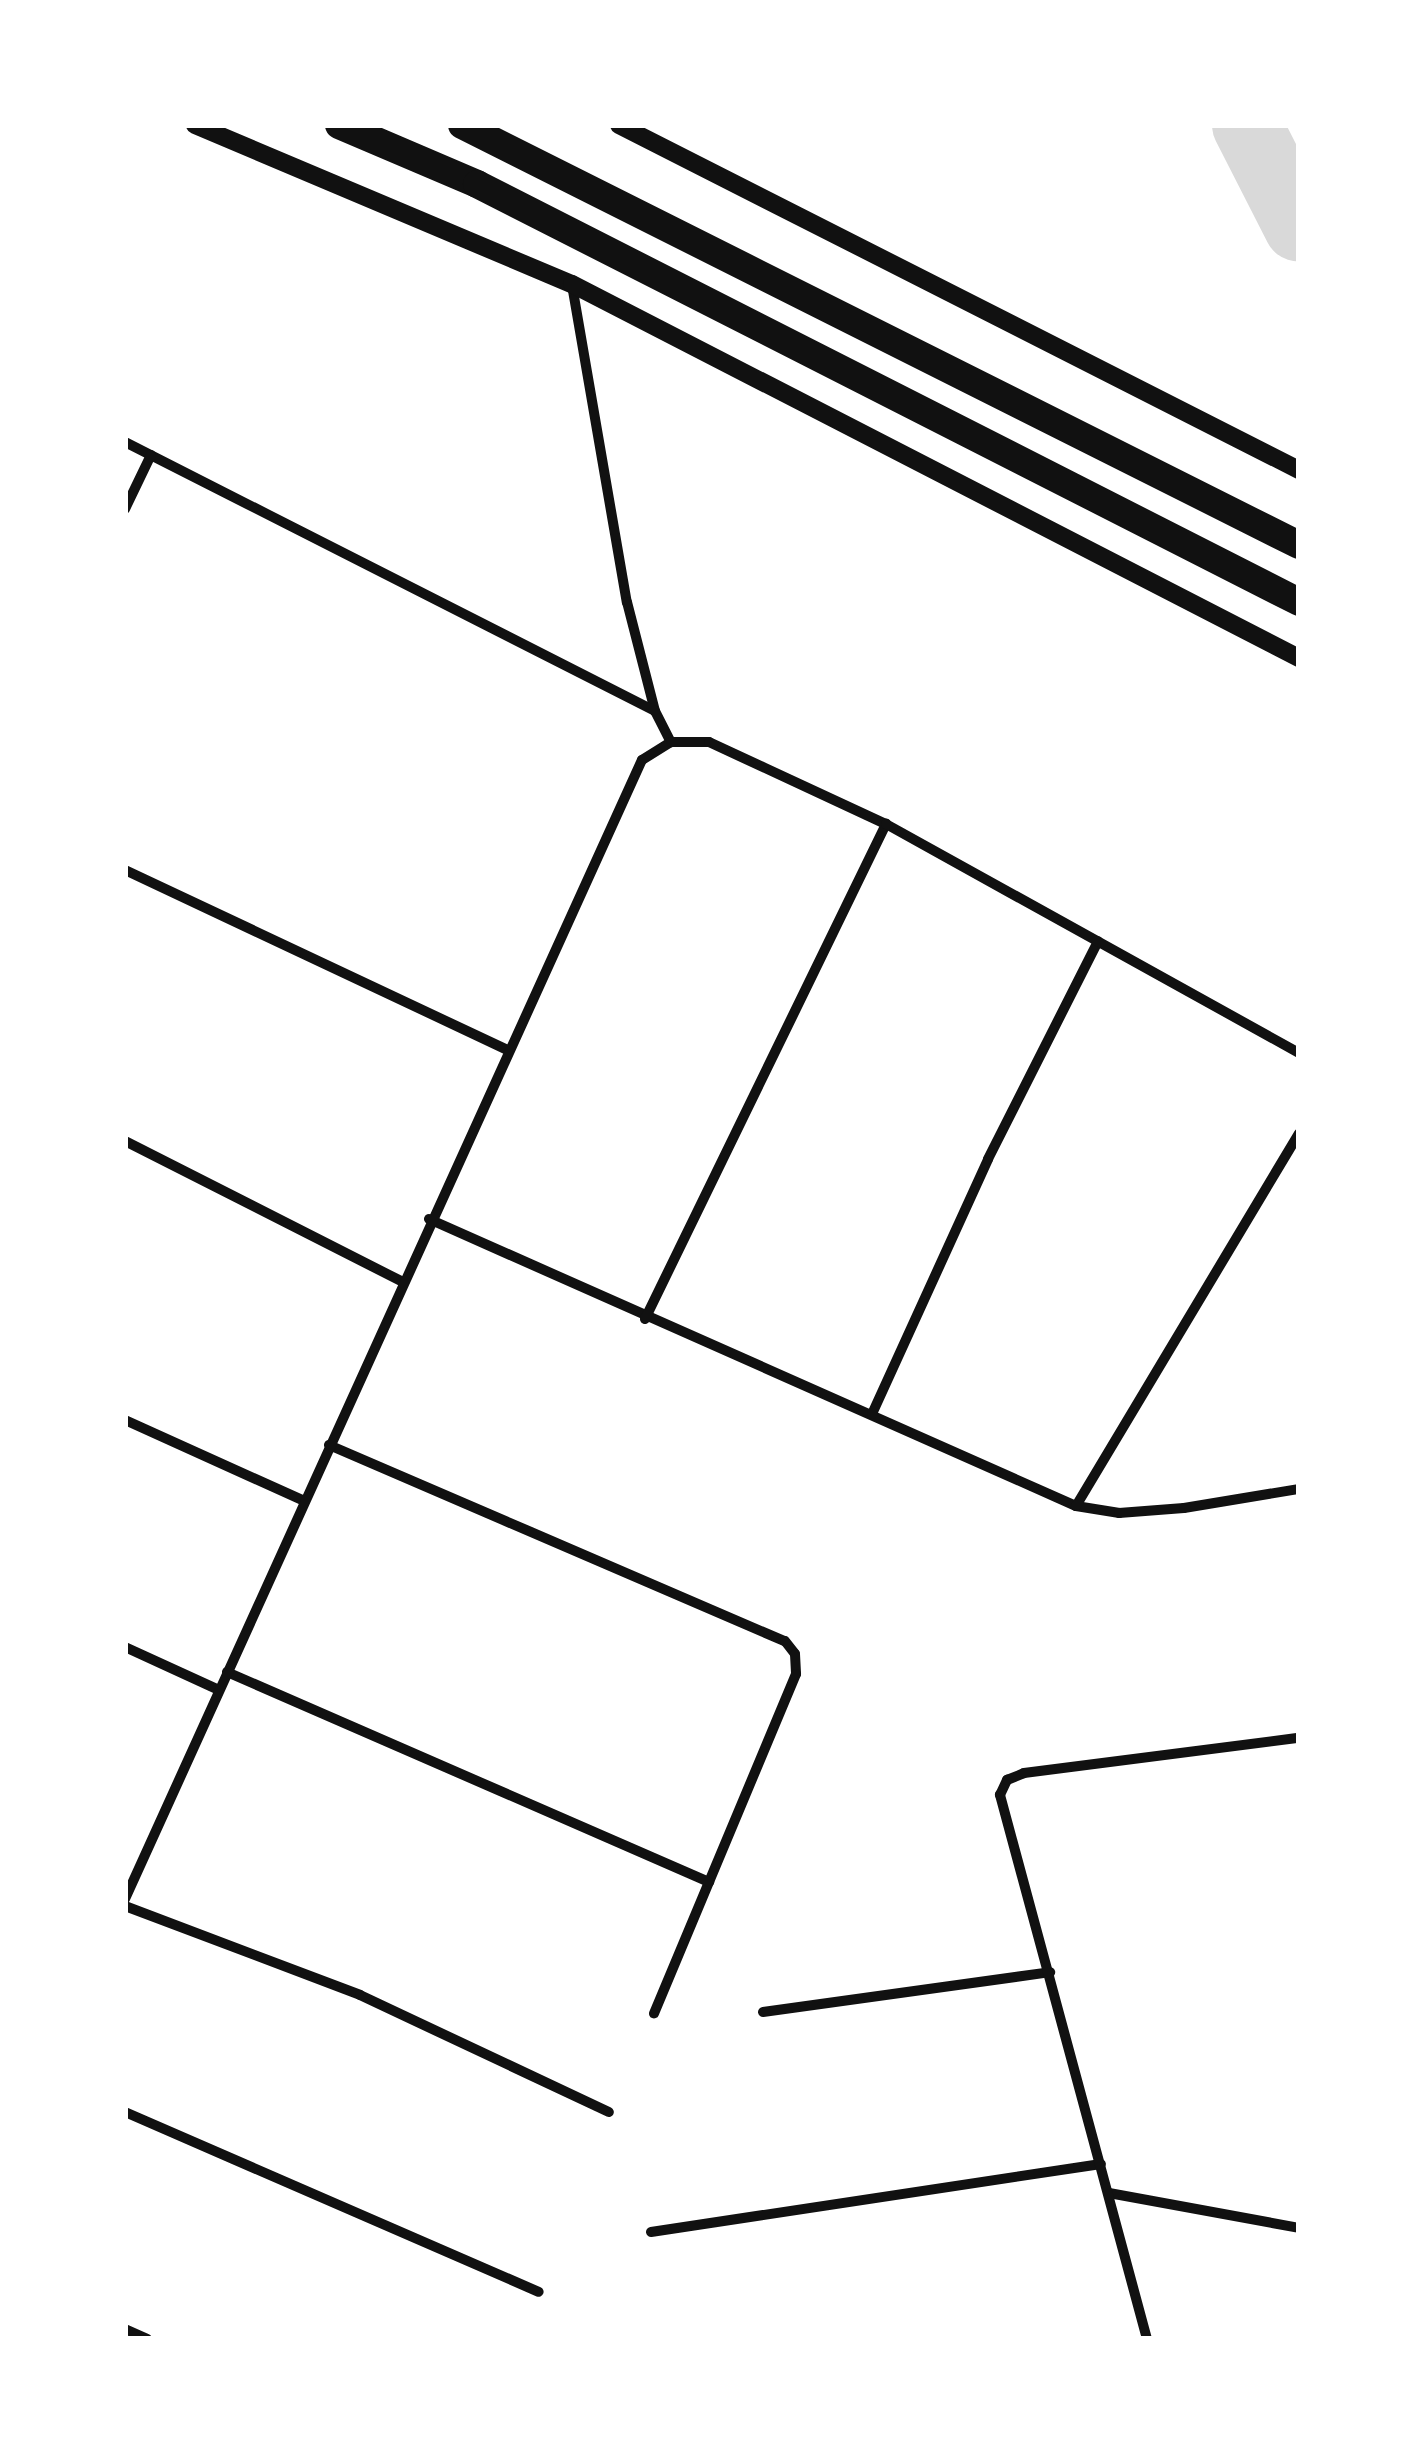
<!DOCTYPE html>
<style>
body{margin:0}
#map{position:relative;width:1424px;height:2464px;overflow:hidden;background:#fff;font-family:Helvetica,sans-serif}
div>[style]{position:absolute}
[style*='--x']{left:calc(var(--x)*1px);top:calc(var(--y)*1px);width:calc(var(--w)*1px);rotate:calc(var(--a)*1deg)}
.river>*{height:70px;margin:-35px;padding:0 35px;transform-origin:35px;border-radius:35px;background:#d9d9d9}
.minor>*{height:10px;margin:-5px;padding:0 5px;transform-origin:5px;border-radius:5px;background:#111}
.tertiary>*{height:18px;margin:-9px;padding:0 9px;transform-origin:9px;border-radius:9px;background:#111}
.trunk>*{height:28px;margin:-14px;padding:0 14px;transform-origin:14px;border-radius:14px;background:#111}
span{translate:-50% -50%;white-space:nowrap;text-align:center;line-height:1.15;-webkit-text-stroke:10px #fff;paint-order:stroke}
.frame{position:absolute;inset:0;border:128px solid #fff;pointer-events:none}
</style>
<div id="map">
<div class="river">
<div style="--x:1247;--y:125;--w:114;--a:63"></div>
</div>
<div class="minor">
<div style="--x:572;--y:285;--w:322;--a:80.2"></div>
<div style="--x:627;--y:602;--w:113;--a:75.6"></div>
<div style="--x:655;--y:711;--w:35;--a:63"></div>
<div style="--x:125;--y:442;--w:594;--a:26.91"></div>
<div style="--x:125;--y:509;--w:60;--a:-64.3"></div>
<div style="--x:125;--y:870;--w:423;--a:25.2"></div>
<div style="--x:125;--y:1141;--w:309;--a:26.9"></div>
<div style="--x:429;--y:1219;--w:708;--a:23.92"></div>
<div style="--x:1076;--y:1506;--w:44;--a:9.2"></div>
<div style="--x:1119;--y:1513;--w:65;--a:-4.4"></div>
<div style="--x:1184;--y:1508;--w:117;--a:-9.4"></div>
<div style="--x:645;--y:1319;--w:551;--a:-64.04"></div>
<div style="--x:872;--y:1414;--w:280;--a:-65.5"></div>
<div style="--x:988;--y:1159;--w:244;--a:-63.2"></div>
<div style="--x:125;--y:1420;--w:196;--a:24.3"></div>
<div style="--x:329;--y:1445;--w:496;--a:23.3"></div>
<div style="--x:785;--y:1641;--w:16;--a:52"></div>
<div style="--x:795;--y:1654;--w:20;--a:87"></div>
<div style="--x:796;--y:1674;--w:368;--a:112.7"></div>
<div style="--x:1076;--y:1506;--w:434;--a:-59.1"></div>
<div style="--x:125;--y:1647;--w:103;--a:24.6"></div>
<div style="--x:227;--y:1672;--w:526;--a:23.54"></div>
<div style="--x:125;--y:1899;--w:1251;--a:-65.59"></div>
<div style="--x:642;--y:760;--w:34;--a:-32"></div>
<div style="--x:671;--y:742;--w:38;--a:0"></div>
<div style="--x:709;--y:742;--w:195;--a:24.9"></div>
<div style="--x:886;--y:824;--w:472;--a:29"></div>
<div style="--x:125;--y:1906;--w:251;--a:20.7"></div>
<div style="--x:360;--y:1995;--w:275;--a:25.2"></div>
<div style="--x:763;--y:2012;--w:290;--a:-7.9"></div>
<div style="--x:125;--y:2112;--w:451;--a:23.5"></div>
<div style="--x:1109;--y:2193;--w:193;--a:10.4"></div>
<div style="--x:651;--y:2232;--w:455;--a:-8.6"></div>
<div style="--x:125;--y:2329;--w:24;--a:24"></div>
<div style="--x:1147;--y:2339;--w:564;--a:-105.12"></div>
<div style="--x:1000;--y:1795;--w:17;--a:-65"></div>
<div style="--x:1007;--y:1780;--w:18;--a:-22"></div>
<div style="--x:1024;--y:1773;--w:277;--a:-7.3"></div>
</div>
<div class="tertiary">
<div style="--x:195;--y:125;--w:409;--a:22.9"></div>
<div style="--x:572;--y:284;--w:818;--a:27.22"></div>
<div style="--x:619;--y:125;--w:763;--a:26.9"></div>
</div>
<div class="trunk">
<div style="--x:339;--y:125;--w:150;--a:23.1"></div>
<div style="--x:477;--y:184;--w:922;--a:26.95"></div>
<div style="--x:462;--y:125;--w:936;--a:26.65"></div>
</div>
<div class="frame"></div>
</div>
